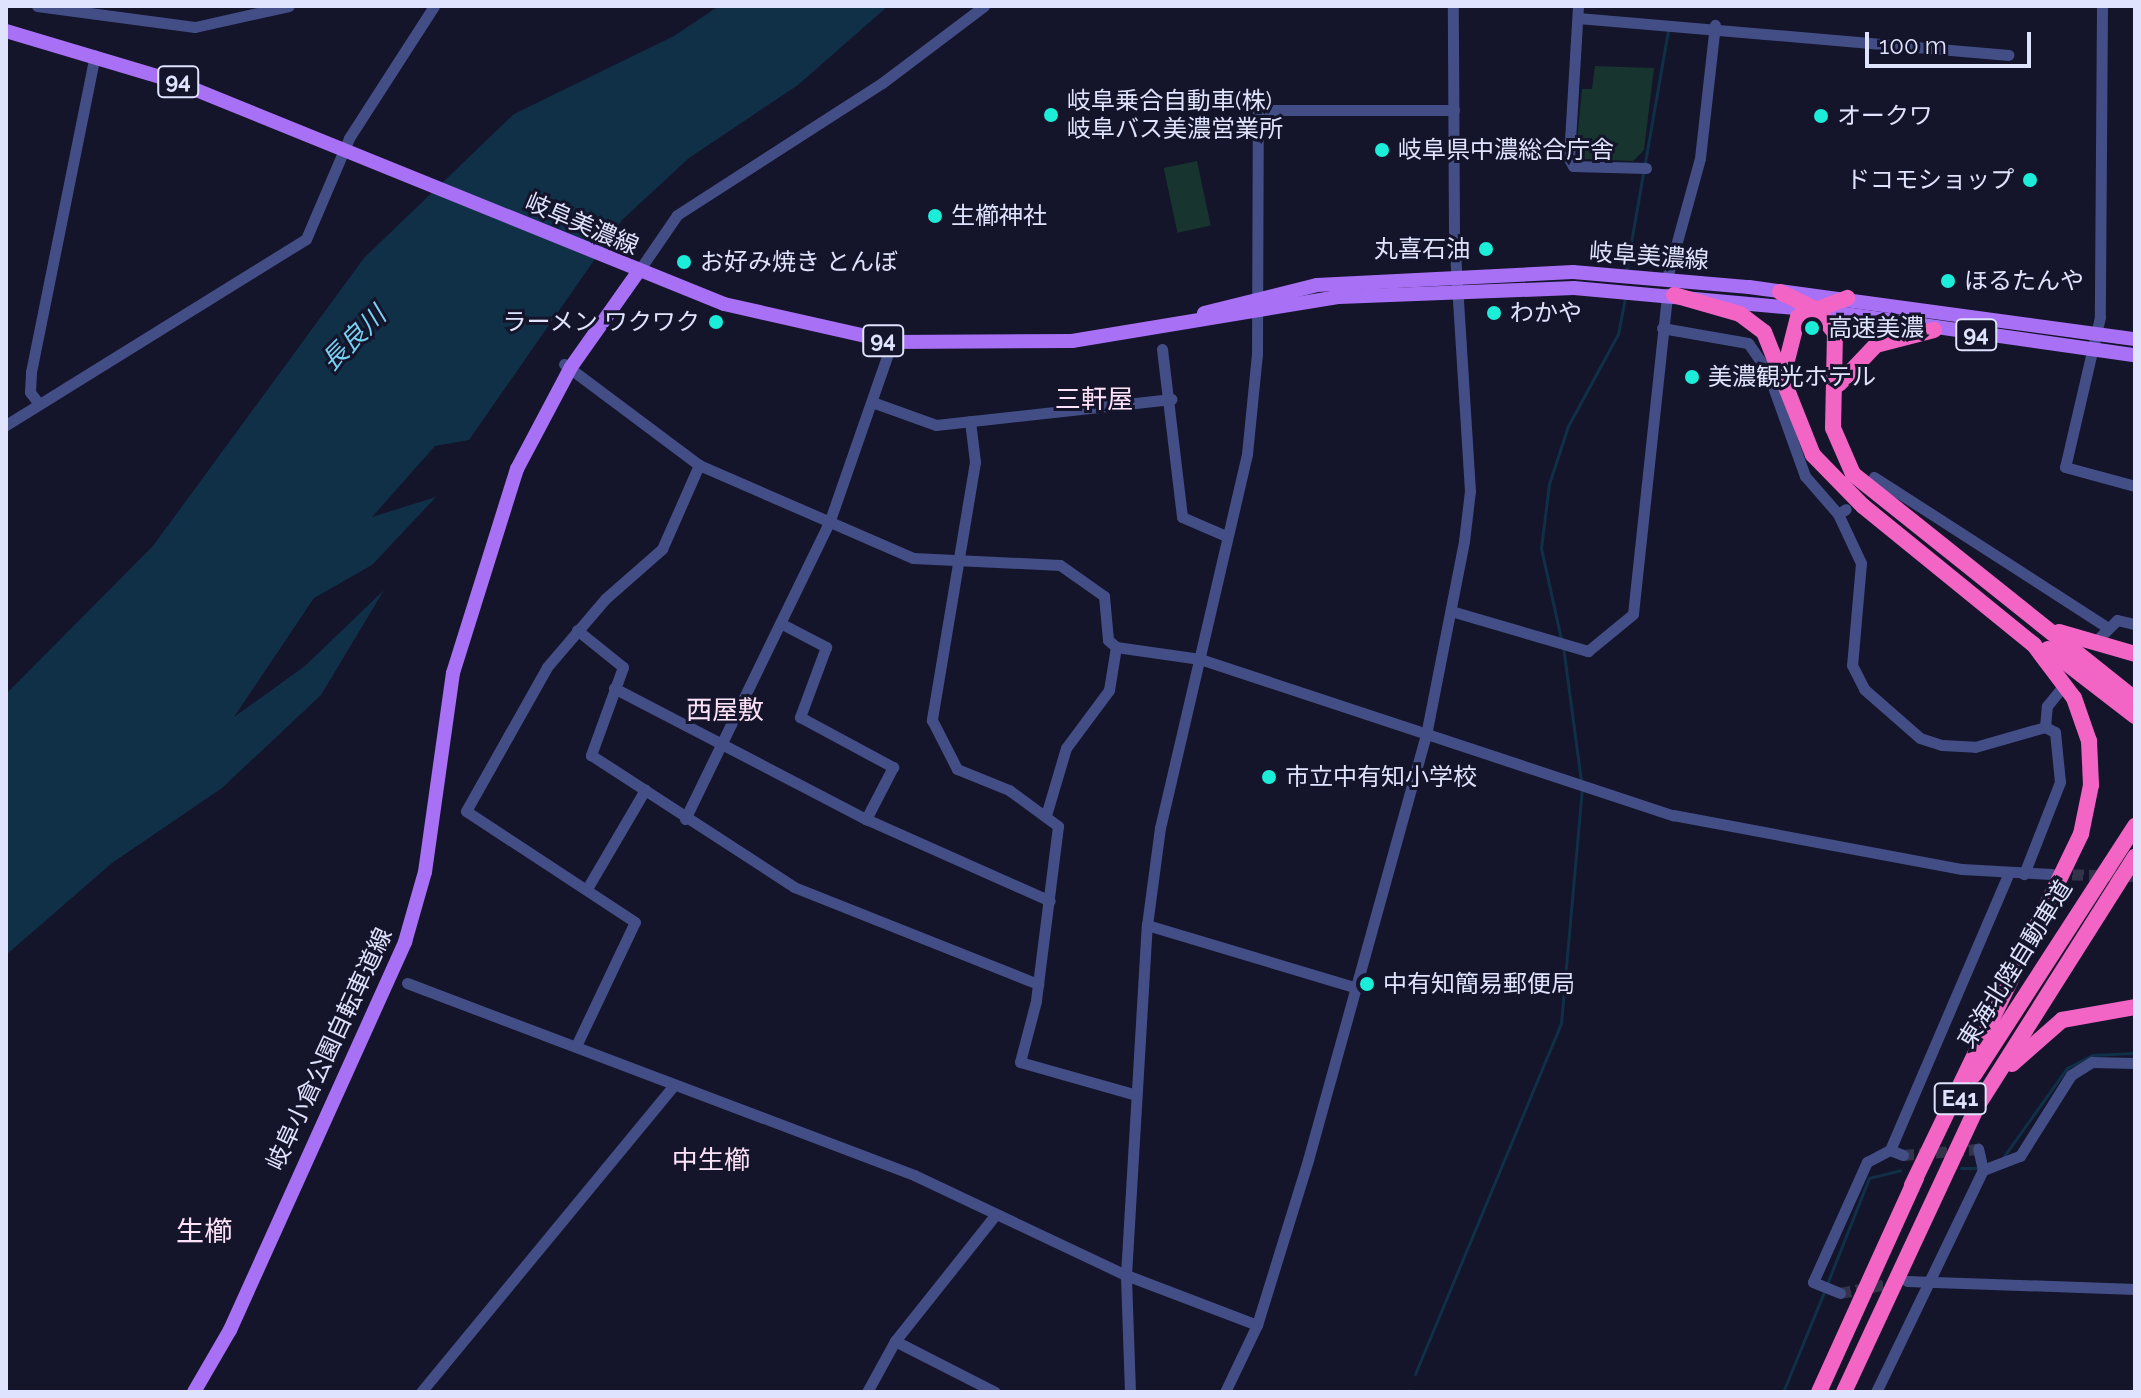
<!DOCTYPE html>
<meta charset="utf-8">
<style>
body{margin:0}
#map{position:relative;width:2141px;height:1398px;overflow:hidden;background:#14142b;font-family:Raleway,"Noto Sans JP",sans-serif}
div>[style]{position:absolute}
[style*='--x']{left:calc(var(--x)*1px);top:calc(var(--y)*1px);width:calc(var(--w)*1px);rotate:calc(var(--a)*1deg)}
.green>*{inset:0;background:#17352e;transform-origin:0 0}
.water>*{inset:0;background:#103048}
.stream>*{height:3px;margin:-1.5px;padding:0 1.5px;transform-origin:1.5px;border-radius:1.5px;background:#103048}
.minor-tunnel>*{height:11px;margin-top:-5.5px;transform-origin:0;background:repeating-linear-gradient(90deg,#33334a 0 11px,transparent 0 16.5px)}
.minor>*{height:11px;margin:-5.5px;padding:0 5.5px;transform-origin:5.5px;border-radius:5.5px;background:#434e86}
.major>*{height:14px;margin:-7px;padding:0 7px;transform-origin:7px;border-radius:7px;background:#a870f4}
.highway>*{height:16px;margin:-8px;padding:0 8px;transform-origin:8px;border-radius:8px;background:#f365c5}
.dots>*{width:22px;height:22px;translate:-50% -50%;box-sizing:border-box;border:4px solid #14142b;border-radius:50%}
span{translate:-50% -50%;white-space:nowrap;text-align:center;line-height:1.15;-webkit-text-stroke:6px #14142b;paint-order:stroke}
.shield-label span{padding:2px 6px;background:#14142b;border:2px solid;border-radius:6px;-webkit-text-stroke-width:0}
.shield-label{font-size:22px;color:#e0e3fd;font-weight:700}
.poi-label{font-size:24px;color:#e0e3fd}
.left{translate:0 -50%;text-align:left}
.right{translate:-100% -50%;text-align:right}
.street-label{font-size:24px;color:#e0e3fd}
.water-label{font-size:26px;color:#77d3f4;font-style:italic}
.neighbourhood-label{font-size:26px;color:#fde2f8}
.quarter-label{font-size:28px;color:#fde2f8}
.frame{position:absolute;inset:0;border:8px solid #e0e3fd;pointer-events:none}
.scale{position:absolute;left:1865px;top:32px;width:166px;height:36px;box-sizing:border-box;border:4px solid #e0e3fd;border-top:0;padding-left:10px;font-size:24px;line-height:28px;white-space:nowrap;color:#e0e3fd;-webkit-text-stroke:6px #14142b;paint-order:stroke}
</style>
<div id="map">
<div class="green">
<div style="clip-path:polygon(1595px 66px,1654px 68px,1644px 150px,1633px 161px,1583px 159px,1576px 151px,1582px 89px,1592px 89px)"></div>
<div style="left:1197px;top:161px;width:66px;height:34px;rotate:78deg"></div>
</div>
<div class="water">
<div style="clip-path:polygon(719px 6px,888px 6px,798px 85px,689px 158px,622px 220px,469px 440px,435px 446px,372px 517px,436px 497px,372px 565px,314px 598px,234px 717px,305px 666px,384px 590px,321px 695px,222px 788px,112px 863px,6px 955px,6px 694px,153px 546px,364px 258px,514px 114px,674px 36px)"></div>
</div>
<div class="stream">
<div style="--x:1626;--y:271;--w:244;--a:-80.1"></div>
<div style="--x:1561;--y:639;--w:93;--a:-102.4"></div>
<div style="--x:1541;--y:548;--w:64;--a:-82.9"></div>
<div style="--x:1549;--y:484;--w:61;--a:-71.9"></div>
<div style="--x:1568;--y:426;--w:105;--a:-61.5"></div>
<div style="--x:1618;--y:334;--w:37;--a:-79"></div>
<div style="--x:1563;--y:646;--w:136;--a:82.4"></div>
<div style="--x:2004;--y:1156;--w:108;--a:-54.4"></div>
<div style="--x:2067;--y:1068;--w:28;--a:-27"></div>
<div style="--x:2092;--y:1055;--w:43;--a:-2.7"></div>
<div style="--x:1961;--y:1168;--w:16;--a:0"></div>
<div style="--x:1827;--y:1284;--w:114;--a:-68.4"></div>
<div style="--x:1869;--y:1178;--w:32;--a:-14"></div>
<div style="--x:1415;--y:1374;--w:380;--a:-67.4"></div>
<div style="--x:1561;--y:1023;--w:235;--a:-84.9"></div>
<div style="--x:1409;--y:1392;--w:2;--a:-63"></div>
<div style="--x:1783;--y:1392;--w:108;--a:-67.7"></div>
</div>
<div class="minor-tunnel">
<div style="--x:2056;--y:874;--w:79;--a:1.5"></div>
<div style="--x:1903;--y:1155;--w:75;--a:-4.6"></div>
<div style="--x:1840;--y:1293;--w:60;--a:-10.6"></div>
</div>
<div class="minor">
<div style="--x:37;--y:6;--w:159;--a:7.6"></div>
<div style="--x:195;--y:27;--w:96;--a:-12.6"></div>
<div style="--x:1578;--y:6;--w:153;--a:93.4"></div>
<div style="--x:1569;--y:159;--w:8;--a:60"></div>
<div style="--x:1573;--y:166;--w:73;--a:1.6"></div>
<div style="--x:2102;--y:6;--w:311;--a:90.4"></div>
<div style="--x:2100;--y:317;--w:154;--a:103.1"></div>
<div style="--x:2065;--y:467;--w:73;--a:15.2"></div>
<div style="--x:1578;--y:18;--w:432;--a:4.9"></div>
<div style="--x:638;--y:272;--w:69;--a:-55.6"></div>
<div style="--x:677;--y:215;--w:244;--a:-32.8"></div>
<div style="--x:882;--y:83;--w:128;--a:-37"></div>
<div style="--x:1667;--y:278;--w:124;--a:-74.6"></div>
<div style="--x:1700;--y:158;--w:134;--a:-83.6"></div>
<div style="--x:1662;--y:328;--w:87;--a:9.9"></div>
<div style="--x:1748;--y:343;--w:33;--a:55"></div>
<div style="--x:1767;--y:370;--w:113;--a:70.3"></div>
<div style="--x:1805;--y:476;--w:50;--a:49"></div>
<div style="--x:1838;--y:514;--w:9;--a:-32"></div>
<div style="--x:1162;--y:349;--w:169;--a:83.2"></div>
<div style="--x:1182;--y:517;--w:48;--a:23.4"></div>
<div style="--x:564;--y:364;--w:169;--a:36.8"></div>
<div style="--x:699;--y:465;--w:233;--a:23.5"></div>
<div style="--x:913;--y:558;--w:147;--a:2.7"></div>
<div style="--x:1060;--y:565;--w:54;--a:35.2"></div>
<div style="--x:1104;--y:596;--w:44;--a:84.8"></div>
<div style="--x:1108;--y:640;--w:11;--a:41"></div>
<div style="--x:1116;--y:647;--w:85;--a:8.1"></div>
<div style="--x:1200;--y:659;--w:498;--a:18.3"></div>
<div style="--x:1673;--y:815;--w:294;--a:10.6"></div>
<div style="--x:1962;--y:869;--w:90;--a:3.2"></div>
<div style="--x:872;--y:402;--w:68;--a:19.8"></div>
<div style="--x:936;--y:425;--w:237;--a:-6.3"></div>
<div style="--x:39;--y:404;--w:15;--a:-127"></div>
<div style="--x:30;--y:392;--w:20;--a:-87"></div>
<div style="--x:31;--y:372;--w:323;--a:-78.6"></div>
<div style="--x:970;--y:421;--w:41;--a:83"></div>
<div style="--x:975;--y:462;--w:262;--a:99.5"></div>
<div style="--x:932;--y:720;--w:55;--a:63"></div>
<div style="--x:957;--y:769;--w:56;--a:22"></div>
<div style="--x:1009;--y:790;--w:61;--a:36.3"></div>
<div style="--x:1058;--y:826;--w:176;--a:97.2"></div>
<div style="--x:1036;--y:1001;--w:63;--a:104.7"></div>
<div style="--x:1020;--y:1062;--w:117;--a:15.8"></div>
<div style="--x:6;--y:425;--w:353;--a:-31.8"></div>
<div style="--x:306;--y:239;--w:110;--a:-66.9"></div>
<div style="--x:349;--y:138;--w:157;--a:-57.2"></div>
<div style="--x:1874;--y:477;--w:277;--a:32.8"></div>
<div style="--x:1838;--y:514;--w:54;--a:64.9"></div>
<div style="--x:1861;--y:563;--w:102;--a:95"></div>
<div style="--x:1852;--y:665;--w:27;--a:63"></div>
<div style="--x:1864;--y:689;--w:74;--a:41.2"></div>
<div style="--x:1920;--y:738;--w:23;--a:18"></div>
<div style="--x:1942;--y:745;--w:33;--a:3"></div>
<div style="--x:1975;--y:747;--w:73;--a:-15.9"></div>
<div style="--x:2045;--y:727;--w:11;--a:27"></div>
<div style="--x:2055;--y:732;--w:50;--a:84.3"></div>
<div style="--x:2060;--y:782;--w:99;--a:111.4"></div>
<div style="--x:1451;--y:611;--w:143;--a:16.3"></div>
<div style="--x:1588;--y:651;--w:58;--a:-39.4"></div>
<div style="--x:1633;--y:614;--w:322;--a:-83.9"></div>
<div style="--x:782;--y:624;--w:50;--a:27.6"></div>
<div style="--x:826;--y:647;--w:75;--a:110.4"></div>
<div style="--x:800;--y:717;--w:106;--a:28.3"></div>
<div style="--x:893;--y:767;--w:59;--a:117.4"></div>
<div style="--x:577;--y:630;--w:59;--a:38.8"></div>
<div style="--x:623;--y:667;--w:94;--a:110"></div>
<div style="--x:591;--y:755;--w:242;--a:33"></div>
<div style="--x:794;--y:887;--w:263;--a:21.7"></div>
<div style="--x:2100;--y:637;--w:24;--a:-45"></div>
<div style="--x:2117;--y:620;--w:18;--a:13"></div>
<div style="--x:614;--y:688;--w:284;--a:27.5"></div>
<div style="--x:866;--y:819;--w:201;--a:24"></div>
<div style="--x:2045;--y:727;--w:21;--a:-85"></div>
<div style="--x:2047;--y:706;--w:22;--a:-51"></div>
<div style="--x:1047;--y:812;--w:67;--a:-73.5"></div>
<div style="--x:1066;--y:748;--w:72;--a:-53.4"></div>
<div style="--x:1109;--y:690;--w:44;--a:-80.8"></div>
<div style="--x:685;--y:819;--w:329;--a:-64.1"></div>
<div style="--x:829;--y:523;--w:192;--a:-70.8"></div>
<div style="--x:588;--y:887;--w:113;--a:-59.6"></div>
<div style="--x:1147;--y:925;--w:216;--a:16.7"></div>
<div style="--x:407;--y:983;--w:542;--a:20.74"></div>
<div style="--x:914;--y:1175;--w:234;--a:25.3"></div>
<div style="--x:1126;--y:1275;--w:140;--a:20.9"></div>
<div style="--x:576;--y:1046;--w:137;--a:-64.6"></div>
<div style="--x:635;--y:922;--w:202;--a:-146.7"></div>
<div style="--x:466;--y:811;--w:165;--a:-60.6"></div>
<div style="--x:547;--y:667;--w:89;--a:-49.5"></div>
<div style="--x:605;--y:599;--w:76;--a:-41.3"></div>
<div style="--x:662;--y:549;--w:92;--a:-66.2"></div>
<div style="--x:1890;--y:1150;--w:14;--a:21"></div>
<div style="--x:1983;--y:1170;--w:40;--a:-21"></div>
<div style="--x:2020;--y:1156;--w:96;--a:-57.8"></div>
<div style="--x:2071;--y:1075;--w:25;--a:-32"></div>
<div style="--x:2092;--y:1062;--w:43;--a:1.3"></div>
<div style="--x:1907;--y:1281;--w:228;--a:2"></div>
<div style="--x:1840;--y:1293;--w:29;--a:-158"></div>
<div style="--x:1813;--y:1282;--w:132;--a:-65.8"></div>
<div style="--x:1867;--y:1162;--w:26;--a:-28"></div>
<div style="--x:1890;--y:1150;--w:301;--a:-66.8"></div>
<div style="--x:895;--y:1341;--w:112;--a:27"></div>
<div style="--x:421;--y:1392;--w:396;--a:-50.5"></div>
<div style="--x:867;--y:1392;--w:58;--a:-61.2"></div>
<div style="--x:895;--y:1341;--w:162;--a:-51.5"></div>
<div style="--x:1130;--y:1392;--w:117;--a:-92"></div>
<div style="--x:1126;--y:1275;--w:351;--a:-86.6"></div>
<div style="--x:1147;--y:925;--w:98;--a:-82.4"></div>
<div style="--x:1160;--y:828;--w:384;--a:-76.9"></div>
<div style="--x:1247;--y:454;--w:101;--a:-84.3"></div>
<div style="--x:1257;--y:353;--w:243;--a:-89.8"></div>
<div style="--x:1258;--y:110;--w:196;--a:0"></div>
<div style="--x:1225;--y:1392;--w:74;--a:-64.5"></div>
<div style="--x:1257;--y:1325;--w:173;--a:-72.8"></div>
<div style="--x:1308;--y:1160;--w:441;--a:-74.5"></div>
<div style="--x:1426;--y:735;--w:198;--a:-78.9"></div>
<div style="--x:1464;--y:541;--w:50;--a:-83.2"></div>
<div style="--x:1470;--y:491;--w:257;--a:-93.6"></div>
<div style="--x:1454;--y:234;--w:228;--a:-90.3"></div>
<div style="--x:1876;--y:1392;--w:246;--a:-64.3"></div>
<div style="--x:1983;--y:1170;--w:22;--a:-103"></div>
</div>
<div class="major">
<div style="--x:6;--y:31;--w:175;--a:16.6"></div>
<div style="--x:174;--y:81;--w:593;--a:22.07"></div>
<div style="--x:724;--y:304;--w:172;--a:12.7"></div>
<div style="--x:892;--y:342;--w:180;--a:-0.3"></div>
<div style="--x:1072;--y:341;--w:271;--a:-9.4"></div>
<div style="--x:1339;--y:297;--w:235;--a:-2.2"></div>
<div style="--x:1574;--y:288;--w:244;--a:5.2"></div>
<div style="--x:1817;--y:310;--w:321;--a:8.1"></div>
<div style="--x:1204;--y:313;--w:116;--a:-13.9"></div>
<div style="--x:1317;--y:285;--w:256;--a:-2.9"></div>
<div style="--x:1573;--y:272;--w:177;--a:4.9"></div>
<div style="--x:1749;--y:287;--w:389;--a:7.7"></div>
<div style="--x:194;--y:1392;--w:72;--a:-59.9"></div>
<div style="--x:230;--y:1330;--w:426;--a:-65.7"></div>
<div style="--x:405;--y:942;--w:73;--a:-74.1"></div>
<div style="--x:425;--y:872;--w:201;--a:-82"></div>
<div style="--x:453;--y:673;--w:214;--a:-72.6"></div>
<div style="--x:517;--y:469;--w:115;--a:-62.1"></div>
<div style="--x:571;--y:367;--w:116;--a:-54.8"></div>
</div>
<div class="highway">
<div style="--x:1780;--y:292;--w:41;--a:25.9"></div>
<div style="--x:1817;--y:310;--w:29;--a:52"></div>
<div style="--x:1835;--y:333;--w:95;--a:91.2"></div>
<div style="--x:1833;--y:428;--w:50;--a:66.5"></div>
<div style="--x:1853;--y:474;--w:361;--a:38.6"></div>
<div style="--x:1674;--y:295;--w:69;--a:16.1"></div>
<div style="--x:1740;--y:314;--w:30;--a:37"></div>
<div style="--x:1764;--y:332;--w:132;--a:68.3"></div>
<div style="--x:1813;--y:455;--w:71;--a:45.6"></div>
<div style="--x:1863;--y:506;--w:220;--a:39.1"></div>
<div style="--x:2034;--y:645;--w:66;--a:53"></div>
<div style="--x:2074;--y:698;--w:46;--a:70.8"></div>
<div style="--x:2089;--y:741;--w:44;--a:87.4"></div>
<div style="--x:2091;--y:785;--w:50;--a:101.5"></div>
<div style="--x:2081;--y:834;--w:390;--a:115.7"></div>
<div style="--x:1784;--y:372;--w:57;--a:-75.7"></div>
<div style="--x:1798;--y:317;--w:53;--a:-21.2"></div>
<div style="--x:1839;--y:384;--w:54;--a:-46.5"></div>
<div style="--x:1876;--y:345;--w:60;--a:-14.5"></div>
<div style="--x:2059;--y:632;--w:79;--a:16.1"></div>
<div style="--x:2048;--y:649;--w:110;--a:37.6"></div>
<div style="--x:2012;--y:1064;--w:67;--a:-41.3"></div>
<div style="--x:2062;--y:1020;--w:74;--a:-10.1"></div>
<div style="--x:1974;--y:1075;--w:297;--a:-57.1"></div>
<div style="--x:1819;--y:1392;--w:235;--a:-65.6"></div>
<div style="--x:1844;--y:1392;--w:317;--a:-65"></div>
<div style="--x:1978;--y:1105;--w:294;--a:-57.7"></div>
</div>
<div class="dots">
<div style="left:1051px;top:115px;background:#1cedd8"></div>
<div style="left:1821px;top:116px;background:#1cedd8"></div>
<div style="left:1382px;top:150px;background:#1cedd8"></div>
<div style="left:2030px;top:180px;background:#1cedd8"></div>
<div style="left:935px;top:216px;background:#1cedd8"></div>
<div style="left:1486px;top:249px;background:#1cedd8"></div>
<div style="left:684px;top:262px;background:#1cedd8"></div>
<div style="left:1948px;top:281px;background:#1cedd8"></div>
<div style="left:1494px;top:313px;background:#1cedd8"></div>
<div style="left:716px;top:322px;background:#1cedd8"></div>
<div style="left:1812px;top:328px;background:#1cedd8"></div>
<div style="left:1692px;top:377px;background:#1cedd8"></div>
<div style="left:1269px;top:777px;background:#1cedd8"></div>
<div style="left:1367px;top:984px;background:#1cedd8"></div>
</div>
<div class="shield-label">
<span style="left:178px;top:82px">94</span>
<span style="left:1976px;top:335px">94</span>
<span style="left:883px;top:341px">94</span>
<span style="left:1960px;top:1099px">E41</span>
</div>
<div class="poi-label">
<span class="left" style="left:1067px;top:115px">岐阜乗合自動車(株)<br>岐阜バス美濃営業所</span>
<span class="left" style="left:1837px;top:116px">オークワ</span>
<span class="left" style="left:1398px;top:150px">岐阜県中濃総合庁舎</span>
<span class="right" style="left:2014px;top:180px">ドコモショップ</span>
<span class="left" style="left:951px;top:216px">生櫛神社</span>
<span class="right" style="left:1470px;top:249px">丸喜石油</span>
<span class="left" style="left:700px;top:262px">お好み焼き とんぼ</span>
<span class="left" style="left:1964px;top:281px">ほるたんや</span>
<span class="left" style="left:1510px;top:313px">わかや</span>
<span class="right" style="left:700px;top:322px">ラーメン ワクワク</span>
<span class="left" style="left:1828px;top:328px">高速美濃</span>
<span class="left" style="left:1708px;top:377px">美濃観光ホテル</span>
<span class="left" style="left:1285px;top:777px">市立中有知小学校</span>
<span class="left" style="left:1383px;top:984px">中有知簡易郵便局</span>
</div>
<div class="street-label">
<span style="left:582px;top:224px;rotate:23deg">岐阜美濃線</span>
<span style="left:1649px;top:256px;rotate:4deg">岐阜美濃線</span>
<span style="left:2015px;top:964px;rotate:-58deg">東海北陸自動車道</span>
<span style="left:329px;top:1049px;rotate:-65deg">岐阜小倉公園自転車道線</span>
</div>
<div class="water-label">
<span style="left:354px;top:339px;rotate:-45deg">長良川</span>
</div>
<div class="neighbourhood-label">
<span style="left:1094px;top:400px">三軒屋</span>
<span style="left:725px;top:711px">西屋敷</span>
<span style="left:711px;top:1161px">中生櫛</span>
</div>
<div class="quarter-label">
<span style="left:204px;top:1232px">生櫛</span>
</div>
<div class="frame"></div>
<div class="scale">100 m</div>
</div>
